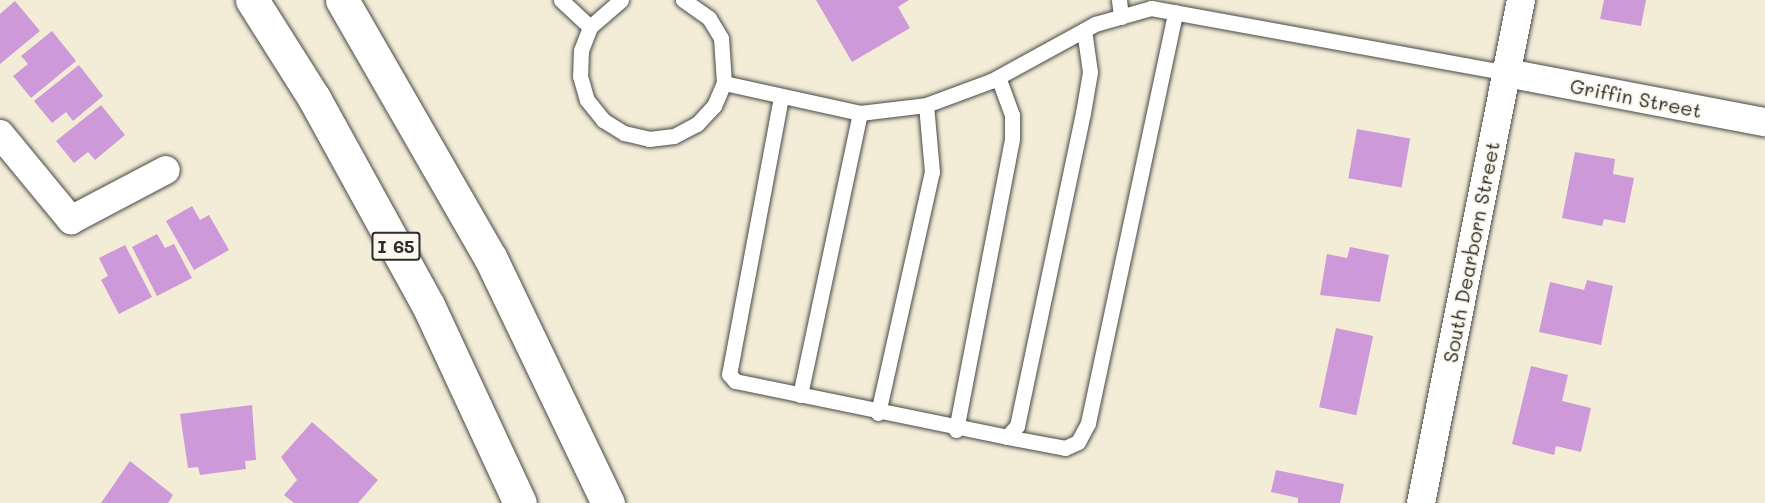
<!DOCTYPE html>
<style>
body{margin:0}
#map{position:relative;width:1765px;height:503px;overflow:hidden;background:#f3edd8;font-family:Mali,sans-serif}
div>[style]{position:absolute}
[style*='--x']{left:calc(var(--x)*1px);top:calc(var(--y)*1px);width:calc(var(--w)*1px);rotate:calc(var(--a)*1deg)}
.building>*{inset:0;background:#cd99d8;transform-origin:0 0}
.roads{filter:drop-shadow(0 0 2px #494845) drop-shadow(0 0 2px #494845)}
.lane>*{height:15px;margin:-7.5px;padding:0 7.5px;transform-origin:7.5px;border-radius:7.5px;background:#fff}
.street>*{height:28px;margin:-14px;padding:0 14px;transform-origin:14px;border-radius:14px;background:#fff}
.highway>*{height:33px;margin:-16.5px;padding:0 16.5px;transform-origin:16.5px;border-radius:16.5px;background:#fff}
span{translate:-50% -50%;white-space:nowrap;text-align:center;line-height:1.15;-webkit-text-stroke:4.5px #fbf7ec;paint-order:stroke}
.shield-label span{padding:2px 4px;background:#fbf7ec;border:2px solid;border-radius:4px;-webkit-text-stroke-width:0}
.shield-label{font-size:18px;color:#2b2b2b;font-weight:700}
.street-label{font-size:20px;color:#2b2b2b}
</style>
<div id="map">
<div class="building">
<div style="clip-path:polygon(816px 0,909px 0,898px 7px,910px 28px,852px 62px)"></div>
<div style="clip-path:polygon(1604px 0,1646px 0,1641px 26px,1600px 19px)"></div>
<div style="clip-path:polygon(15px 1px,40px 31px,0 64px,0 14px)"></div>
<div style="clip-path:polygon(52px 31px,76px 61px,31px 98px,13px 76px,28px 64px,21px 56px)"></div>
<div style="clip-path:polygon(79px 65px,103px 96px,73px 121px,66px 112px,52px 123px,34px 101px)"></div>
<div style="clip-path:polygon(101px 105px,125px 135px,95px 160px,88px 152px,74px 163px,56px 141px)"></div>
<div style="left:1357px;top:129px;width:54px;height:50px;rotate:10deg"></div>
<div style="clip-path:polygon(1575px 152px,1615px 159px,1613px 174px,1634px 178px,1625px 223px,1604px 219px,1602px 226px,1562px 218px)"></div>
<div style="clip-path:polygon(192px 206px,200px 220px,209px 215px,229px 250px,194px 270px,166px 221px)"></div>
<div style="clip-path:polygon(157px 234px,165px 248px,174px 244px,192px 278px,157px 296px,132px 247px)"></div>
<div style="clip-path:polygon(125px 245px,152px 297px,119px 314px,101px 280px,108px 276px,99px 258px)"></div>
<div style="clip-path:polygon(1350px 247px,1389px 255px,1380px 302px,1320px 295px,1327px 254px,1347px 258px)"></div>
<div style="clip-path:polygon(1587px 280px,1613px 286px,1601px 345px,1539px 332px,1550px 282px,1584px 290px)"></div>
<div style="left:1336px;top:328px;width:38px;height:81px;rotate:12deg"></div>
<div style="clip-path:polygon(1531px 366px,1568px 375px,1562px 401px,1591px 408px,1581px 452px,1556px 446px,1554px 455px,1512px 444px)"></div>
<div style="clip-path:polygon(252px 405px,256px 460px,245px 461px,246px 469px,200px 475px,198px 467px,188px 468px,180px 414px)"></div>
<div style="clip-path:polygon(312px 422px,378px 480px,358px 503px,294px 503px,284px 495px,297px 480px,281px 457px)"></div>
<div style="clip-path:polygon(130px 461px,173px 495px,168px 503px,101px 503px)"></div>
<div style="clip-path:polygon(1276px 470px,1344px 484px,1340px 503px,1298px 503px,1298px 498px,1271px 492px)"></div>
</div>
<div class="roads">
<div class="lane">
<div style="--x:561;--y:0;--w:40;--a:43"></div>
<div style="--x:621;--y:0;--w:41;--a:138.9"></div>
<div style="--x:590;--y:27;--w:25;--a:111"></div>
<div style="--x:581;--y:50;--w:26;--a:92"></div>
<div style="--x:580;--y:76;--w:25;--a:74"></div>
<div style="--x:587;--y:100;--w:26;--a:51"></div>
<div style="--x:603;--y:120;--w:25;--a:32"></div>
<div style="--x:624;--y:133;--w:26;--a:13"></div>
<div style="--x:649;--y:139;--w:25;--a:-7"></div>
<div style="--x:674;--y:136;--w:26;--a:-28"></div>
<div style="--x:697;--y:124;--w:25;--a:-47"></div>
<div style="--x:714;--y:106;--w:25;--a:-67"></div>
<div style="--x:724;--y:83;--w:45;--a:-93.8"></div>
<div style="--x:721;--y:38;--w:23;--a:-121"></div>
<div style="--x:709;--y:18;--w:32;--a:-145"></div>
<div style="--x:1119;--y:0;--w:17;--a:83"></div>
<div style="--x:724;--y:83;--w:139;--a:12.4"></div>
<div style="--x:860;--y:113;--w:66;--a:-6.9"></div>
<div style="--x:926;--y:105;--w:69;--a:-20.3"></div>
<div style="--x:991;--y:81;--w:119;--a:-28.7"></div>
<div style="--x:1095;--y:24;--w:58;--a:-15.9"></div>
<div style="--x:1151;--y:8;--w:362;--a:10.3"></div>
<div style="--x:781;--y:97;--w:282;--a:100.6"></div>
<div style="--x:729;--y:374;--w:9;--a:49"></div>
<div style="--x:735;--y:381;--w:278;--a:11.6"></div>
<div style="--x:1007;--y:437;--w:15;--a:-48"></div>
<div style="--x:1017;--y:426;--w:320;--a:-78.1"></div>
<div style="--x:1083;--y:113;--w:42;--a:-80.3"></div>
<div style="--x:1090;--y:72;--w:42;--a:-98.1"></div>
<div style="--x:800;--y:395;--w:288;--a:-78"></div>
<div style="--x:878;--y:413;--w:247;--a:-77.4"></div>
<div style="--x:932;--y:172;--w:67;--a:-95.1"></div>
<div style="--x:956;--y:430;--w:297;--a:-79.1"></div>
<div style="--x:1012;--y:138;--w:23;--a:-90"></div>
<div style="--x:1012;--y:115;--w:40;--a:-110.2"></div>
<div style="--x:1007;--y:437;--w:59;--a:10.7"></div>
<div style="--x:1065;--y:448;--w:14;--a:-25"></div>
<div style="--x:1078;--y:442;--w:21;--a:-62"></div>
<div style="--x:1088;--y:423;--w:420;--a:-78"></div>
</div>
<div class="street">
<div style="--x:1507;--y:73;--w:263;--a:10.8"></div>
<div style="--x:0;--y:134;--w:112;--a:50.5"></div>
<div style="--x:71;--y:220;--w:107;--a:-27.8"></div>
<div style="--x:1421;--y:503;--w:513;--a:-78.76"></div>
</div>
<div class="highway">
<div style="--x:252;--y:0;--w:116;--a:57.7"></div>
<div style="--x:314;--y:98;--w:236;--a:61.2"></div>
<div style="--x:428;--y:305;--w:218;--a:65.1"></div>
<div style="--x:342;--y:0;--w:297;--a:60.1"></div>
<div style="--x:490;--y:257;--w:273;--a:64.4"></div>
</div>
</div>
<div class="shield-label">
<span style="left:396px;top:246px">I 65</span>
</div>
<div class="street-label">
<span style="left:1636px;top:98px;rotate:11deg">Griffin Street</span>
<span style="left:1471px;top:252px;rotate:-79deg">South Dearborn Street</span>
</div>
</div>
